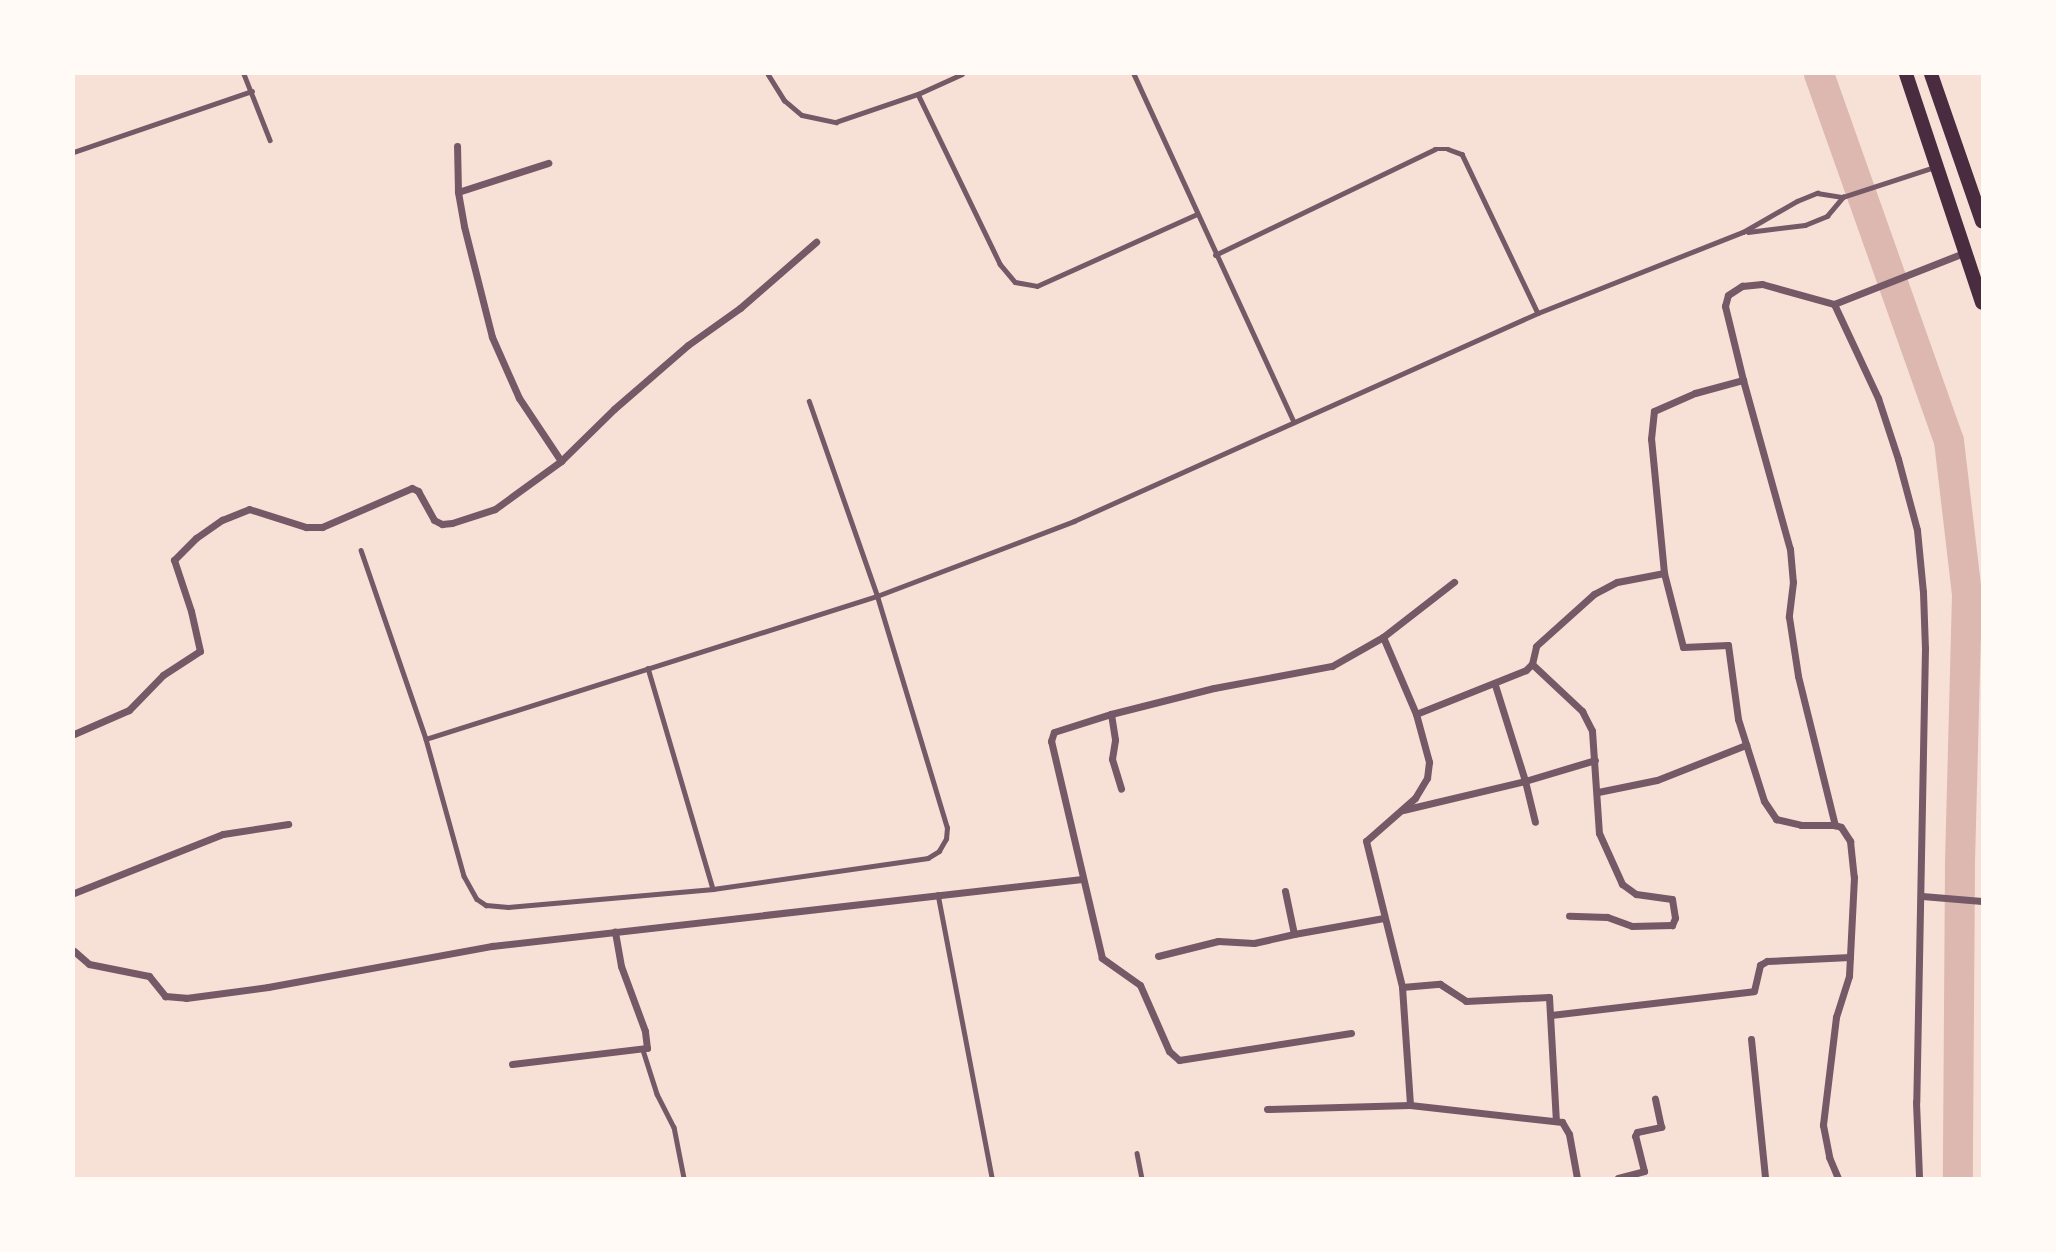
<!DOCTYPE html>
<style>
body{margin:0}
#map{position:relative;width:2056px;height:1252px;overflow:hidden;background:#f7e1d7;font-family:"Fira Sans",sans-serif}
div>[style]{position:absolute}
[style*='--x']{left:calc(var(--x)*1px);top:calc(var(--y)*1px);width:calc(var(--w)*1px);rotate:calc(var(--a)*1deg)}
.river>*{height:30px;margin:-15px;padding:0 15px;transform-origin:15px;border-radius:15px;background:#dcb8b0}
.service>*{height:4.5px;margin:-2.25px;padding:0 2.25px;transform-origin:2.25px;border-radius:2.25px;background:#755966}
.minor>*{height:7px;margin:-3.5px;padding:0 3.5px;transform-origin:3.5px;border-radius:3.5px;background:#755966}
.trunk>*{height:14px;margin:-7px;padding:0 7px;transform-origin:7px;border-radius:7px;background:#4a2c40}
span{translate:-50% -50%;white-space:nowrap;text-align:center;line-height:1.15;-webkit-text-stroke:7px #fffaf5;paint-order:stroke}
.frame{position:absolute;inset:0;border:75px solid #fffaf5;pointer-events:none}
</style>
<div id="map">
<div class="river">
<div style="--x:1819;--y:74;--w:389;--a:70.5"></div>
<div style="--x:1949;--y:441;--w:155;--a:83.3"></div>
<div style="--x:1967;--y:595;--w:272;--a:91.5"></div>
<div style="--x:1960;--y:867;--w:311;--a:90.4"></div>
</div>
<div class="service">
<div style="--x:244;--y:74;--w:71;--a:68.5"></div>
<div style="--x:768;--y:74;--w:31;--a:58"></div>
<div style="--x:784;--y:100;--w:23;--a:40"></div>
<div style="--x:802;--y:115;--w:35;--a:12"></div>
<div style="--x:836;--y:122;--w:87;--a:-18.9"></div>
<div style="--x:918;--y:94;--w:48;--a:-24.4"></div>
<div style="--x:1134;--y:74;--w:383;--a:65.3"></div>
<div style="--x:918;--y:94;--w:189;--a:64.2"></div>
<div style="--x:1000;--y:264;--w:23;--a:50"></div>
<div style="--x:1015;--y:282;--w:22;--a:10"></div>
<div style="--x:1037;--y:286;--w:175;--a:-24.2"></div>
<div style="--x:74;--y:152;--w:188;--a:-18.9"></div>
<div style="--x:1748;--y:232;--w:57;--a:-7"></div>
<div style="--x:1805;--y:225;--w:24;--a:-22"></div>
<div style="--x:1827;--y:216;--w:25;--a:-50"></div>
<div style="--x:1215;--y:255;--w:244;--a:-25.7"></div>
<div style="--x:1435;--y:149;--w:13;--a:0"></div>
<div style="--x:1448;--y:149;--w:15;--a:20"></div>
<div style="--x:1462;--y:154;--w:176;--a:64.5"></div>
<div style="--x:361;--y:550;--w:200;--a:71"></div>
<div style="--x:426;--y:739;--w:142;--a:74.5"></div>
<div style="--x:464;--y:876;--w:26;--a:61"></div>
<div style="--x:477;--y:899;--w:11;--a:34"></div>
<div style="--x:486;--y:905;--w:22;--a:5"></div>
<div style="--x:508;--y:907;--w:206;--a:-5"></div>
<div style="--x:713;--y:889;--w:217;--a:-8.2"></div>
<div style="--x:928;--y:858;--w:13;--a:-32"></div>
<div style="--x:939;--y:851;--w:14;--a:-60"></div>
<div style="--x:946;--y:839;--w:11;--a:-85"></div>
<div style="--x:947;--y:828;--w:242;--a:-106.8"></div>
<div style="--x:877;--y:596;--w:206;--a:-109.3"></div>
<div style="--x:648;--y:668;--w:230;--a:73.6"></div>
<div style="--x:426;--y:739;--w:473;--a:-17.6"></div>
<div style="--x:877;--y:596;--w:211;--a:-20.8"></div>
<div style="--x:1074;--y:521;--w:508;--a:-24.15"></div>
<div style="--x:1538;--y:313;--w:220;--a:-21.6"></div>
<div style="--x:1743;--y:232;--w:62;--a:-29.9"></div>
<div style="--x:1797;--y:201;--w:22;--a:-22"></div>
<div style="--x:1817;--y:193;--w:26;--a:9"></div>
<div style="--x:1843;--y:197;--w:97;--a:-18.1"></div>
<div style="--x:938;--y:894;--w:289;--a:79.2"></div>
<div style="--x:643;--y:1050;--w:46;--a:72.3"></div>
<div style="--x:657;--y:1094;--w:37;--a:63"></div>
<div style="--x:674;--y:1127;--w:52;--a:78.9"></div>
<div style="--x:1137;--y:1153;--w:25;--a:79"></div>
</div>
<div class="minor">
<div style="--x:458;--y:192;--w:95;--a:-17.9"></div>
<div style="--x:1834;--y:304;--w:104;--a:64.9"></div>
<div style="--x:1878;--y:398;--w:64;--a:71.8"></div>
<div style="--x:1898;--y:459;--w:73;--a:75"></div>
<div style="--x:1917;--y:530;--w:62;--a:84.5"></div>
<div style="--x:1923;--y:592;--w:56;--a:88"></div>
<div style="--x:1925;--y:648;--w:454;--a:91.1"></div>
<div style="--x:1916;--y:1102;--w:76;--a:87.7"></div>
<div style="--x:1743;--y:380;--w:175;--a:74.5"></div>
<div style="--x:1790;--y:549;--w:33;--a:85"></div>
<div style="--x:1793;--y:582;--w:35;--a:97"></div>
<div style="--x:1789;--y:617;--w:60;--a:81.3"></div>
<div style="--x:1798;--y:676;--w:154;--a:76.1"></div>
<div style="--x:561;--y:461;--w:74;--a:-44.5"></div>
<div style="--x:614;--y:409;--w:98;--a:-40.9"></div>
<div style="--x:688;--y:345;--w:64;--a:-35.4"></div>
<div style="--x:740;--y:308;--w:101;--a:-41"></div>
<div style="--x:1664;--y:573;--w:76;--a:75.6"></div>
<div style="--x:1683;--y:647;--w:45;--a:-2.5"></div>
<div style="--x:1728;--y:645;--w:75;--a:82.3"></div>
<div style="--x:1738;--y:719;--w:86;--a:72.4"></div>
<div style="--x:1764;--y:801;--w:22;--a:56"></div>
<div style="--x:1776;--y:819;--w:26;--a:13"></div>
<div style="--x:1801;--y:825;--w:34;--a:0"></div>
<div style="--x:1835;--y:825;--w:6;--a:18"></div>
<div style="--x:1841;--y:827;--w:17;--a:57"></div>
<div style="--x:1850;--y:841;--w:36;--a:84"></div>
<div style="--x:1854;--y:877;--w:99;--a:92.9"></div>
<div style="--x:1849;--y:976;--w:43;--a:107.6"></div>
<div style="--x:1836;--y:1017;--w:109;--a:96.9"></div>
<div style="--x:1823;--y:1125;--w:33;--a:79"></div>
<div style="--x:1829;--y:1157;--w:23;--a:67"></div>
<div style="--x:1383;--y:637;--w:84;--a:66.8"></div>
<div style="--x:1416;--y:714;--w:50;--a:74.8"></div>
<div style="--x:1429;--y:762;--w:16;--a:97"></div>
<div style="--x:1427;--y:778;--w:23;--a:121"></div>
<div style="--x:1415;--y:798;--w:65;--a:138.7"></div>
<div style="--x:1366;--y:841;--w:150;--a:76.1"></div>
<div style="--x:1402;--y:987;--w:118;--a:86.1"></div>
<div style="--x:1532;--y:664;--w:69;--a:43.2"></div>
<div style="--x:1582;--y:711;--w:22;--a:63"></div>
<div style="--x:1592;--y:731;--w:102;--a:86.1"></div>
<div style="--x:1599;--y:833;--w:56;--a:65.7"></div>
<div style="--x:1622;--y:884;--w:17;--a:36"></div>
<div style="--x:1636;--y:894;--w:36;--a:8"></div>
<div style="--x:1672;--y:899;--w:19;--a:81"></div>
<div style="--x:1675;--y:918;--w:8;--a:113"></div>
<div style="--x:1672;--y:925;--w:40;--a:178.6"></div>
<div style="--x:1632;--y:926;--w:27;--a:-160"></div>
<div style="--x:1607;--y:917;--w:38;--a:-178"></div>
<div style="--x:1495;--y:685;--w:101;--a:72.6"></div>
<div style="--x:1525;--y:781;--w:42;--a:76.3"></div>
<div style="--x:1111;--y:714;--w:26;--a:81"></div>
<div style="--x:1115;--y:740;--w:19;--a:99"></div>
<div style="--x:1112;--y:759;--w:31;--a:73"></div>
<div style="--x:1416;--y:714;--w:118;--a:-21.8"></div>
<div style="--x:1526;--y:670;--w:8;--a:-45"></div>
<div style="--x:1532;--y:664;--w:18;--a:-77"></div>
<div style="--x:1536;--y:646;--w:78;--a:-41.9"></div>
<div style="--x:1594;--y:594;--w:26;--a:-28"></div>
<div style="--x:1617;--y:582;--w:48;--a:-10.8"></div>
<div style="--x:1664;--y:573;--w:135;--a:-95.5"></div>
<div style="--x:1651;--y:439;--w:28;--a:-84"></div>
<div style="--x:1654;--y:411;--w:45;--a:-23.7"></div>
<div style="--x:1695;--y:393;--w:50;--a:-15.2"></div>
<div style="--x:1743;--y:380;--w:76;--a:-103.7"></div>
<div style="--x:1725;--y:306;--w:11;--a:-75"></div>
<div style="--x:1728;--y:295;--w:17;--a:-33"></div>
<div style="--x:1742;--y:286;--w:20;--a:-6"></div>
<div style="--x:1762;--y:284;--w:75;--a:15.5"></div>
<div style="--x:1834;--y:304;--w:142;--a:-21.5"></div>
<div style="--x:74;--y:734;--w:60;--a:-23.6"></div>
<div style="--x:129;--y:710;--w:49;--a:-45.8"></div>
<div style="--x:163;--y:675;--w:44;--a:-33"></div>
<div style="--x:200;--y:651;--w:41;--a:-102.7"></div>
<div style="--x:191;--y:611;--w:54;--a:-108.4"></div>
<div style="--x:174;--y:560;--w:31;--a:-45"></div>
<div style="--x:196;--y:538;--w:32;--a:-35"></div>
<div style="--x:222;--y:520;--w:29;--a:-22"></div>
<div style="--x:249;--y:509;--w:60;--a:17.5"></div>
<div style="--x:306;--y:527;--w:16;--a:0"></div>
<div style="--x:322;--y:527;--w:98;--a:-23.4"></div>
<div style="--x:412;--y:488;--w:7;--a:27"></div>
<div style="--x:418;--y:491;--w:33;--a:61"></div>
<div style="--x:434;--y:520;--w:9;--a:27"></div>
<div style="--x:442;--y:524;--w:10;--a:-6"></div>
<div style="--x:452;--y:523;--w:45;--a:-18"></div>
<div style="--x:495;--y:509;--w:82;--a:-36"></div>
<div style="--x:561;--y:461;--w:76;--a:-123.7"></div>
<div style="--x:519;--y:398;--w:67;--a:-113.9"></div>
<div style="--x:492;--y:337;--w:114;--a:-104.2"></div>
<div style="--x:464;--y:226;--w:35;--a:-100"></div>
<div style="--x:458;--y:192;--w:46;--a:-91.2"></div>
<div style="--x:1598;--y:792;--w:60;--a:-11.5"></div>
<div style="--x:1657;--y:780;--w:96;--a:-21.5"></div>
<div style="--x:1403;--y:810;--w:125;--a:-13.4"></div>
<div style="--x:1525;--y:781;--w:73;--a:-16.7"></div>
<div style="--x:1285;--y:891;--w:44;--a:78.2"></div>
<div style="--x:1294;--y:934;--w:91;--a:-10.1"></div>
<div style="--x:74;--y:893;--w:160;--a:-21.6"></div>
<div style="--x:223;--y:834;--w:66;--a:-8.7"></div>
<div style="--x:1922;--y:896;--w:60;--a:4.8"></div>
<div style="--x:74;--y:951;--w:20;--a:41"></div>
<div style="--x:89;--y:964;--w:61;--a:11.3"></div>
<div style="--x:149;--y:976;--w:26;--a:51"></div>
<div style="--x:165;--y:996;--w:21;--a:5"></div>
<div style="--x:186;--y:998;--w:83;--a:-7.6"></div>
<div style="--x:268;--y:987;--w:228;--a:-10.4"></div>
<div style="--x:492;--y:946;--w:594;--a:-6.48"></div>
<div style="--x:1158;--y:956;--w:62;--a:-14"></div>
<div style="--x:1218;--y:941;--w:36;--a:3"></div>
<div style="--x:1254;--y:943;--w:41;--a:-12.7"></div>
<div style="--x:1402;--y:987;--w:38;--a:-5"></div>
<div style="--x:1440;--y:984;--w:31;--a:33"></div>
<div style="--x:1466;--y:1001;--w:83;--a:-2.8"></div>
<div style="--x:1549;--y:997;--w:124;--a:86.8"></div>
<div style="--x:1551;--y:1015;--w:204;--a:-6.7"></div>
<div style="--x:1754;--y:991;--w:27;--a:-77"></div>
<div style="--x:1760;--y:965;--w:8;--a:-30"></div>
<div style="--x:1767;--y:961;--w:83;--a:-2.8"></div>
<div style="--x:1351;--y:1033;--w:174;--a:171.1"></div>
<div style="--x:1179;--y:1060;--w:13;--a:-138"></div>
<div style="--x:1169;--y:1051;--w:72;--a:-113.7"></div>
<div style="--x:1140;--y:985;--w:47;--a:-144.6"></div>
<div style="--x:1102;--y:958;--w:223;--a:-103.2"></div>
<div style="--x:1051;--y:741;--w:9;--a:-72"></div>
<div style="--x:1054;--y:732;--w:60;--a:-17.5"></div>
<div style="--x:1111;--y:714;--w:106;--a:-14.2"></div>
<div style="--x:1214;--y:688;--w:120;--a:-10.6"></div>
<div style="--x:1332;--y:666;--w:59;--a:-29.6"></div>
<div style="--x:1383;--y:637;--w:90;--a:-37.8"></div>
<div style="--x:1751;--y:1039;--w:140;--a:84.2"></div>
<div style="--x:512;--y:1064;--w:136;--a:-6.8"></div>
<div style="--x:647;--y:1048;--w:17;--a:-97"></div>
<div style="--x:645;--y:1031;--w:69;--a:-110.3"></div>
<div style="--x:621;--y:966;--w:35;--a:-100"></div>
<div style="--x:1267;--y:1109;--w:143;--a:-1.6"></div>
<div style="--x:1410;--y:1105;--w:153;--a:6.4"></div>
<div style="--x:1562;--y:1122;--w:14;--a:60"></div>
<div style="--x:1569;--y:1134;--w:45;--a:79.7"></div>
<div style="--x:1618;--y:1178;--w:27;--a:-15"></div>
<div style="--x:1644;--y:1171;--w:36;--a:-104"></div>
<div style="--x:1635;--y:1136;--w:4;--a:-63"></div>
<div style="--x:1637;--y:1132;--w:25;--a:-12"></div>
<div style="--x:1661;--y:1127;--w:29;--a:-102"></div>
</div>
<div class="trunk">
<div style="--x:1906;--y:74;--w:241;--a:71.6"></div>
<div style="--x:1931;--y:74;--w:156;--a:70.9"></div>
</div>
<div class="frame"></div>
</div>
